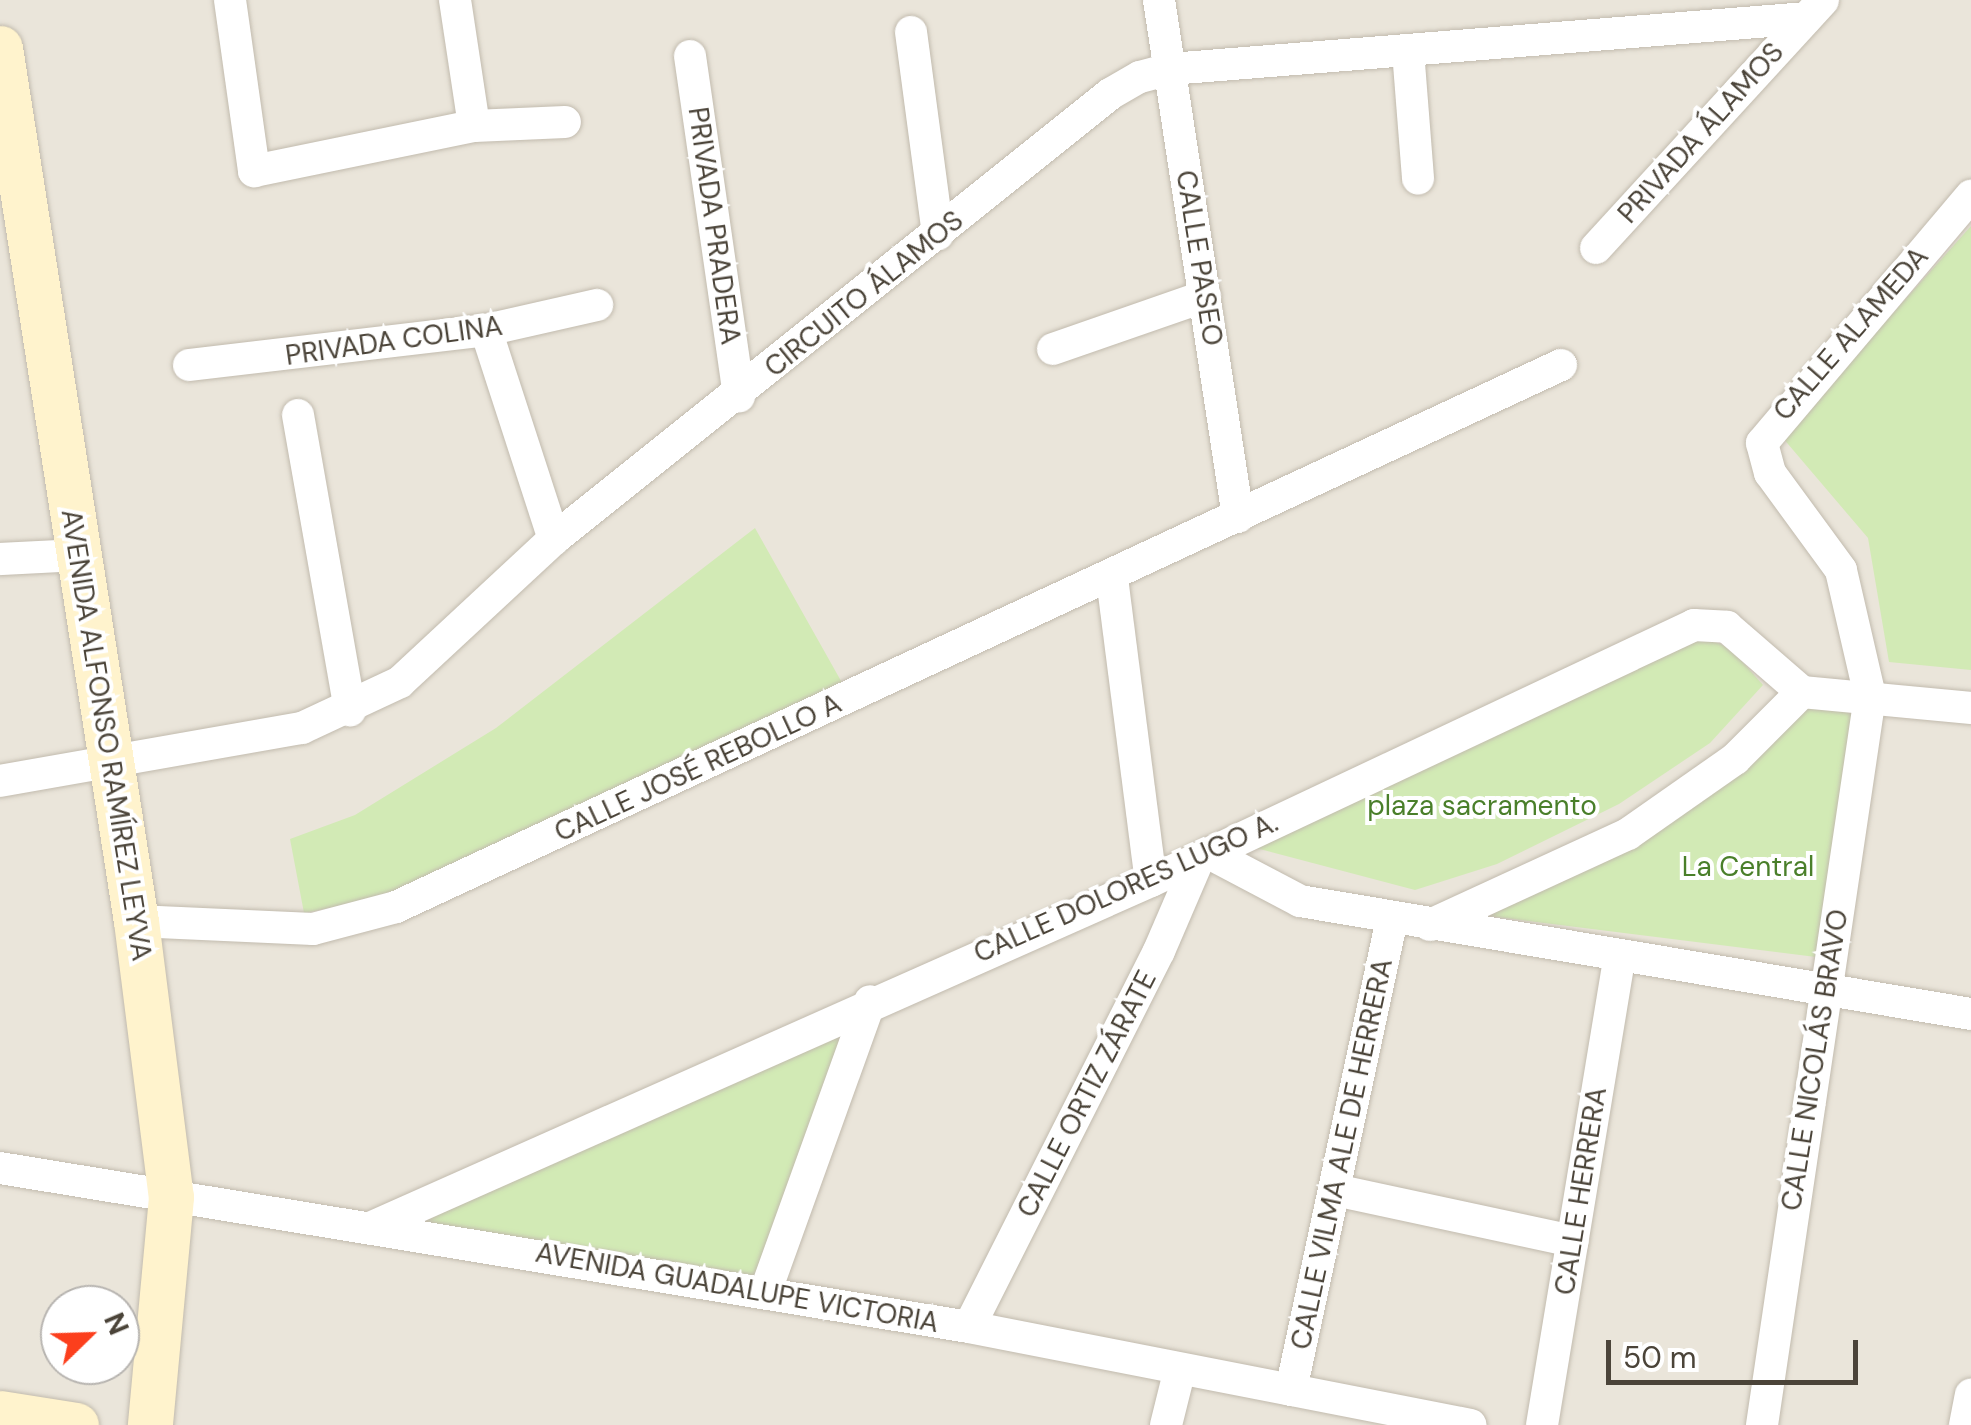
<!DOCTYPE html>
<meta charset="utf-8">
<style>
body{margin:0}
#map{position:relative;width:1971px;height:1425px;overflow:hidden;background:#f6f3ec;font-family:"DM Sans",sans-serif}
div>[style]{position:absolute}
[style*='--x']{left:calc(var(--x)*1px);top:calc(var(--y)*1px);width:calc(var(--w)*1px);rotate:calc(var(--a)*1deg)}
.residential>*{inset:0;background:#eae5da}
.green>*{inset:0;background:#d2eab5}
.roads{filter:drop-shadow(0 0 2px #c2bbae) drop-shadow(0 0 2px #c2bbae)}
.street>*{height:32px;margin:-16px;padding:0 16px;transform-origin:16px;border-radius:16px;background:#fff}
.secondary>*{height:45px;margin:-22.5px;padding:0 22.5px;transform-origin:22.5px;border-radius:22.5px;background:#fff3cd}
span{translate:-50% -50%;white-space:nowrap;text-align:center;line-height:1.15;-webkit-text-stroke:8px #fff;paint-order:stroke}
.street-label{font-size:28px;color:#4b4439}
.park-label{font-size:28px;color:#4a7f2a}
.north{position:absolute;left:40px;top:1285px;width:100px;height:100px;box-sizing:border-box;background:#fff;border:2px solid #b7b4b0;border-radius:50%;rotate:67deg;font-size:28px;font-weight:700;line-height:40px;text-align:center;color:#4b4439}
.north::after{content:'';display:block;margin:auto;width:35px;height:45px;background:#fc3f1d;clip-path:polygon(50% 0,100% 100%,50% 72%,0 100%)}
.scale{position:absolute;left:1606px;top:1340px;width:252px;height:45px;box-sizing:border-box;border:5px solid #4b4439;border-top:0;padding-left:12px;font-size:30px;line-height:35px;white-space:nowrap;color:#4b4439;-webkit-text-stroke:8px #fff;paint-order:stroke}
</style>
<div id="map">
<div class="residential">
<div style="clip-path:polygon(evenodd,0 0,1971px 0,1971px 1425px,0 1425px,0 0,60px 1305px,120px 1305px,120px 1365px,60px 1365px,60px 1305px)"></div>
</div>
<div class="green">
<div style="clip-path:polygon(1971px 226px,1971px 670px,1889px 662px,1868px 538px,1782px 437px)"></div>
<div style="clip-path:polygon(755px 528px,845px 688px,400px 894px,304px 913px,290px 839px,355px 815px,496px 728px)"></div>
<div style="clip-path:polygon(1705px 637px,1731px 649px,1763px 685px,1710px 743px,1619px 804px,1497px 864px,1415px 890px,1256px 848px)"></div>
<div style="clip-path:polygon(1804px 699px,1856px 707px,1816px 957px,1489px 916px,1688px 810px)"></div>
<div style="clip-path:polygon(865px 1007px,764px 1292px,374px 1227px)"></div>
</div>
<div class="roads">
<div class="street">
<div style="--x:230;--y:0;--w:173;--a:82"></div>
<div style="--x:254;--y:171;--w:225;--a:-11.6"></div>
<div style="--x:474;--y:126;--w:91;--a:-2.5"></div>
<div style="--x:455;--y:0;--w:127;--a:81.4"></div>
<div style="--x:1159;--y:0;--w:523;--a:81.31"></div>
<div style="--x:911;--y:32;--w:204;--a:82.4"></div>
<div style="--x:1408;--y:51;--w:128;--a:85.5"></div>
<div style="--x:690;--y:56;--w:344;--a:81.8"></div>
<div style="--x:1596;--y:248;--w:336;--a:-47.5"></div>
<div style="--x:486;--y:330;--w:220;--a:72"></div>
<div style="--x:1053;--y:349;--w:161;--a:-19.2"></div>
<div style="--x:189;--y:365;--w:299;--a:-6.7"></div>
<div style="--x:486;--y:330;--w:114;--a:-12.7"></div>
<div style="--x:298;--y:415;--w:300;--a:80"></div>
<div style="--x:0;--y:559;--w:78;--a:-2.9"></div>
<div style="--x:1112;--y:578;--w:305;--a:82.7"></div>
<div style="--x:0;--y:781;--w:307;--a:-10"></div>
<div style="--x:302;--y:728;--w:108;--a:-25.1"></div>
<div style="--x:400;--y:682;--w:210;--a:-42.9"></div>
<div style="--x:554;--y:539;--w:712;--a:-38.67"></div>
<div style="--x:1110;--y:94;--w:34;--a:-30"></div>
<div style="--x:1140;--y:77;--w:31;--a:-15"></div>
<div style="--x:1170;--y:69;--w:638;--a:-4.58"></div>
<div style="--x:1209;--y:853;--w:103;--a:27.8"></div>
<div style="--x:1300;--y:901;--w:680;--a:9.56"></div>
<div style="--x:136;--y:921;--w:177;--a:2.6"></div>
<div style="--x:313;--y:929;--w:86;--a:-14.8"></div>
<div style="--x:396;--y:907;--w:1285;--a:-24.95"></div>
<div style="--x:1430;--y:925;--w:218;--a:-24.7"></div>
<div style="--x:1628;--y:834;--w:131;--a:-35"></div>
<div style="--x:1735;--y:759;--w:95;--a:-45"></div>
<div style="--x:0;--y:1168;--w:982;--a:9.32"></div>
<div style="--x:969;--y:1327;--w:511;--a:11.05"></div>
<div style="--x:1335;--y:1190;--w:243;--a:12.1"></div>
<div style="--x:372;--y:1227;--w:852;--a:-23.95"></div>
<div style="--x:1151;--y:881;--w:600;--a:-25.24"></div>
<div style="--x:1694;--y:625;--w:33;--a:3"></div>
<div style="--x:1727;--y:627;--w:99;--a:40.9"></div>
<div style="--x:1802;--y:692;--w:170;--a:5.4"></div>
<div style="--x:765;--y:1293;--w:310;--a:-70.2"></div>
<div style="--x:969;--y:1327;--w:421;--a:-63.2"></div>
<div style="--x:1159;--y:951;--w:101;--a:-66.7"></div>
<div style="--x:1291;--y:1390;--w:483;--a:-77.9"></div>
<div style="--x:1166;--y:1425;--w:58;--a:-76"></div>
<div style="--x:1542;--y:1425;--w:475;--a:-80.6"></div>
<div style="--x:1762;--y:1425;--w:737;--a:-81.57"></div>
<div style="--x:1870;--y:696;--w:129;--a:-103"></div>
<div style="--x:1841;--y:570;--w:120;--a:-126.2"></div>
<div style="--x:1770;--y:473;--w:31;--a:-105"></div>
<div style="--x:1762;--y:443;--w:324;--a:-49.8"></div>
<div style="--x:1965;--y:1425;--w:31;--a:-79"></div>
</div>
<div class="secondary">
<div style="--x:0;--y:48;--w:884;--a:81.15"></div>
<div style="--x:136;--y:921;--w:278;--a:82.8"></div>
<div style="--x:171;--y:1197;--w:229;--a:95.3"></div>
<div style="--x:0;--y:1413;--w:77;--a:9"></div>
</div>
</div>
<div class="street-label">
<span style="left:1701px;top:133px;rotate:-48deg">PRIVADA ÁLAMOS</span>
<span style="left:714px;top:226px;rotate:82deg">PRIVADA PRADERA</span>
<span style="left:1199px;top:258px;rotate:81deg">CALLE PASEO</span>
<span style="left:864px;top:294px;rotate:-39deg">CIRCUITO ÁLAMOS</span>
<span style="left:1851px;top:334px;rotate:-49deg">CALLE ALAMEDA</span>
<span style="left:394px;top:341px;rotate:-8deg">PRIVADA COLINA</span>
<span style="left:106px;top:735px;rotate:81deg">AVENIDA ALFONSO RAMÍREZ LEYVA</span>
<span style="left:698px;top:768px;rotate:-25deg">CALLE JOSÉ REBOLLO A</span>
<span style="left:1126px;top:888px;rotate:-24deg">CALLE DOLORES LUGO A.</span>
<span style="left:1815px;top:1060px;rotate:-81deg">CALLE NICOLÁS BRAVO</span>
<span style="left:1087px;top:1094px;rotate:-63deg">CALLE ORTIZ ZÁRATE</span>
<span style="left:1342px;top:1154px;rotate:-78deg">CALLE VILMA ALE DE HERRERA</span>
<span style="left:1581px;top:1191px;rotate:-81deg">CALLE HERRERA</span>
<span style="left:737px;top:1288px;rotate:10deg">AVENIDA GUADALUPE VICTORIA</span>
</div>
<div class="park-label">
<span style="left:1482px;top:806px">plaza sacramento</span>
<span style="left:1748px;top:867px">La Central</span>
</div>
<div class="north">N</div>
<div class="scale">50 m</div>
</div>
